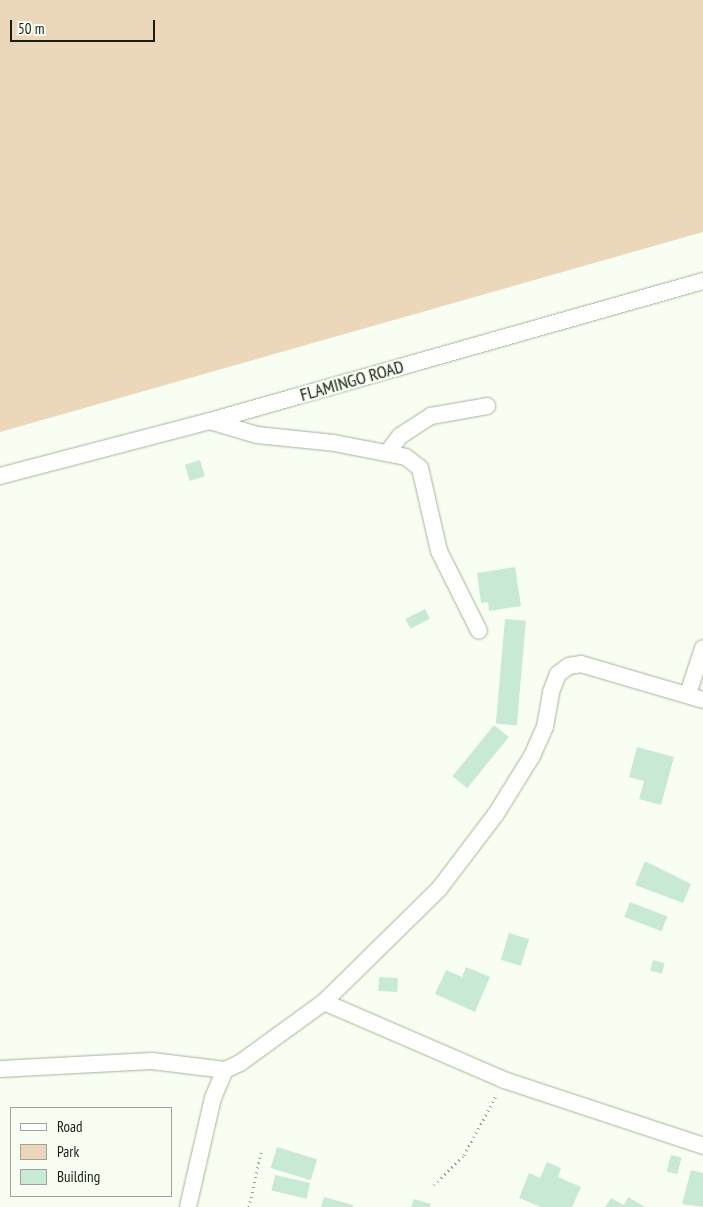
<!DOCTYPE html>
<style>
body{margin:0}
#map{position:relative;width:703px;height:1207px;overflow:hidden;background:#f8fef1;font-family:"PT Sans Narrow",sans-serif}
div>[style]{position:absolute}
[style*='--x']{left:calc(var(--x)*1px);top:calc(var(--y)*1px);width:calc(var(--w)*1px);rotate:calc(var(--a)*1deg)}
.green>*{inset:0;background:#edd7bb}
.building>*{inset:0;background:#c8ead3;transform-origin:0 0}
.path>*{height:3px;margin-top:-1.5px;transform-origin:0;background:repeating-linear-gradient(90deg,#979d90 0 1px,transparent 0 5px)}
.roads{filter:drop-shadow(0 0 1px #a5b494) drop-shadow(0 0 1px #a5b494)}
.street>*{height:16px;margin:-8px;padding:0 8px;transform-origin:8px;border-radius:8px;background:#fff}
span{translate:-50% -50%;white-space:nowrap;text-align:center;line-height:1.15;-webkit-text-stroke:4.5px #f8fef1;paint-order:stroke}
.street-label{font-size:18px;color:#181e12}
.legend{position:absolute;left:10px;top:1107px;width:162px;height:90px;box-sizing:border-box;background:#f8fef1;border:1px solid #9ea498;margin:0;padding:6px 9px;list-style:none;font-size:15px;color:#181e12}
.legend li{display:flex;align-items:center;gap:10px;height:25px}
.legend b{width:25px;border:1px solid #9ea498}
.scale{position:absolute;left:10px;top:20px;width:145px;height:22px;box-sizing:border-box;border:2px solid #181e12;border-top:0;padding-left:6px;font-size:15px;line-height:18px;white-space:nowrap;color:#181e12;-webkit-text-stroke:4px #f8fef1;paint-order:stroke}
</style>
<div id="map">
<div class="green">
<div style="clip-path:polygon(0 0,703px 0,703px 232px,0 432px)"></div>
</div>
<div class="building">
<div style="left:200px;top:460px;width:17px;height:16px;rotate:73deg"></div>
<div style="clip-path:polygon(515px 567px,521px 606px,489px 611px,488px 602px,481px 603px,477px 573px)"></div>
<div style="left:425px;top:609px;width:11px;height:22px;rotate:63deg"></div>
<div style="left:505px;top:619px;width:21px;height:105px;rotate:5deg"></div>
<div style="left:494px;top:725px;width:19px;height:66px;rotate:39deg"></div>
<div style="clip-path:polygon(637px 747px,674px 757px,661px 805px,639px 799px,644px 781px,629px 777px)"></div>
<div style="clip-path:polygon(645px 861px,691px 884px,683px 903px,635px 885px)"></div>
<div style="left:630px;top:902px;width:40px;height:16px;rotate:21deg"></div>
<div style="left:509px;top:933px;width:21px;height:28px;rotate:17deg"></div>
<div style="left:653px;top:960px;width:12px;height:11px;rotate:14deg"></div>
<div style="clip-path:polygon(466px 967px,490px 977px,475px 1012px,435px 994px,446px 970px,462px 977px)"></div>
<div style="left:379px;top:977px;width:19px;height:14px;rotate:3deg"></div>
<div style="left:277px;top:1147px;width:42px;height:22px;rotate:17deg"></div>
<div style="left:671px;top:1155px;width:11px;height:17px;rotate:15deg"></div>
<div style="clip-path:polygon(547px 1162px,561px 1168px,558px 1177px,581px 1187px,572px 1207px,541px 1207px,519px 1198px,529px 1173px,540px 1178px)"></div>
<div style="clip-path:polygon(691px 1170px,703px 1173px,703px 1207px,682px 1204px)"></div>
<div style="left:275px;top:1175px;width:36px;height:16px;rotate:13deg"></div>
<div style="clip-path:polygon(324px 1197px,353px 1205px,353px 1207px,321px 1207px)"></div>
<div style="clip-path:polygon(628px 1197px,645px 1207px,605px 1207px,611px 1198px,624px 1205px)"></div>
<div style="clip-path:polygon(414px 1199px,431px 1204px,430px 1207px,411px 1207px)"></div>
</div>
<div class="path">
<div style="--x:434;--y:1185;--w:42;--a:-45"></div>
<div style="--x:464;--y:1155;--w:69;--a:-61.6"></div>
<div style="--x:249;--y:1207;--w:56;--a:-77.7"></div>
</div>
<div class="roads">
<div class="street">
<div style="--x:210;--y:421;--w:49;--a:16.6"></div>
<div style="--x:257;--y:435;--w:77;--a:5.9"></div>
<div style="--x:334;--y:443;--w:73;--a:11"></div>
<div style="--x:406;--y:457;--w:18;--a:38"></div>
<div style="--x:420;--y:468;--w:85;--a:77.1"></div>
<div style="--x:439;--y:551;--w:89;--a:63.4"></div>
<div style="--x:388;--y:452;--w:20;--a:-53"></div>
<div style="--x:400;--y:436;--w:37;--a:-33"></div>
<div style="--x:431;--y:416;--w:57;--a:-10.1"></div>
<div style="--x:0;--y:476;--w:217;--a:-14.7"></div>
<div style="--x:210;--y:421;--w:512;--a:-15.85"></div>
<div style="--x:688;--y:694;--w:48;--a:-71.9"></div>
<div style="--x:324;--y:1002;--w:196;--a:23.4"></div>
<div style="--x:504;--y:1080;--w:210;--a:18.3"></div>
<div style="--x:0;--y:1069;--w:152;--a:-3"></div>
<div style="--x:152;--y:1061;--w:74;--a:7"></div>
<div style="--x:225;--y:1070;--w:17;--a:-25"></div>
<div style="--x:240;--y:1063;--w:104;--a:-36"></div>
<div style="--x:324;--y:1002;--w:161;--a:-44.5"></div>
<div style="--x:439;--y:889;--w:94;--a:-52.8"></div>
<div style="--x:496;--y:814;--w:68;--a:-58.2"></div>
<div style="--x:532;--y:756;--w:32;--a:-66"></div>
<div style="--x:545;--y:727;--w:36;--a:-80"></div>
<div style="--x:551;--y:692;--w:19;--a:-69"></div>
<div style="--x:558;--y:674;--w:14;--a:-36"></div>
<div style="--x:569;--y:666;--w:12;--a:-9"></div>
<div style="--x:581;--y:664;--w:127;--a:16.4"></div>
<div style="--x:188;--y:1207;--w:112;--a:-77.1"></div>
<div style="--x:213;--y:1098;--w:30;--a:-67"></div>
</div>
</div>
<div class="street-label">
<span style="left:352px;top:381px;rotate:-16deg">FLAMINGO ROAD</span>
</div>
<ul class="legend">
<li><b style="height:6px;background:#fff"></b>Road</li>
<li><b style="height:14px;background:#edd7bb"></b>Park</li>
<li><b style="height:14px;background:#c8ead3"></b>Building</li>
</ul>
<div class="scale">50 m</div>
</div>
